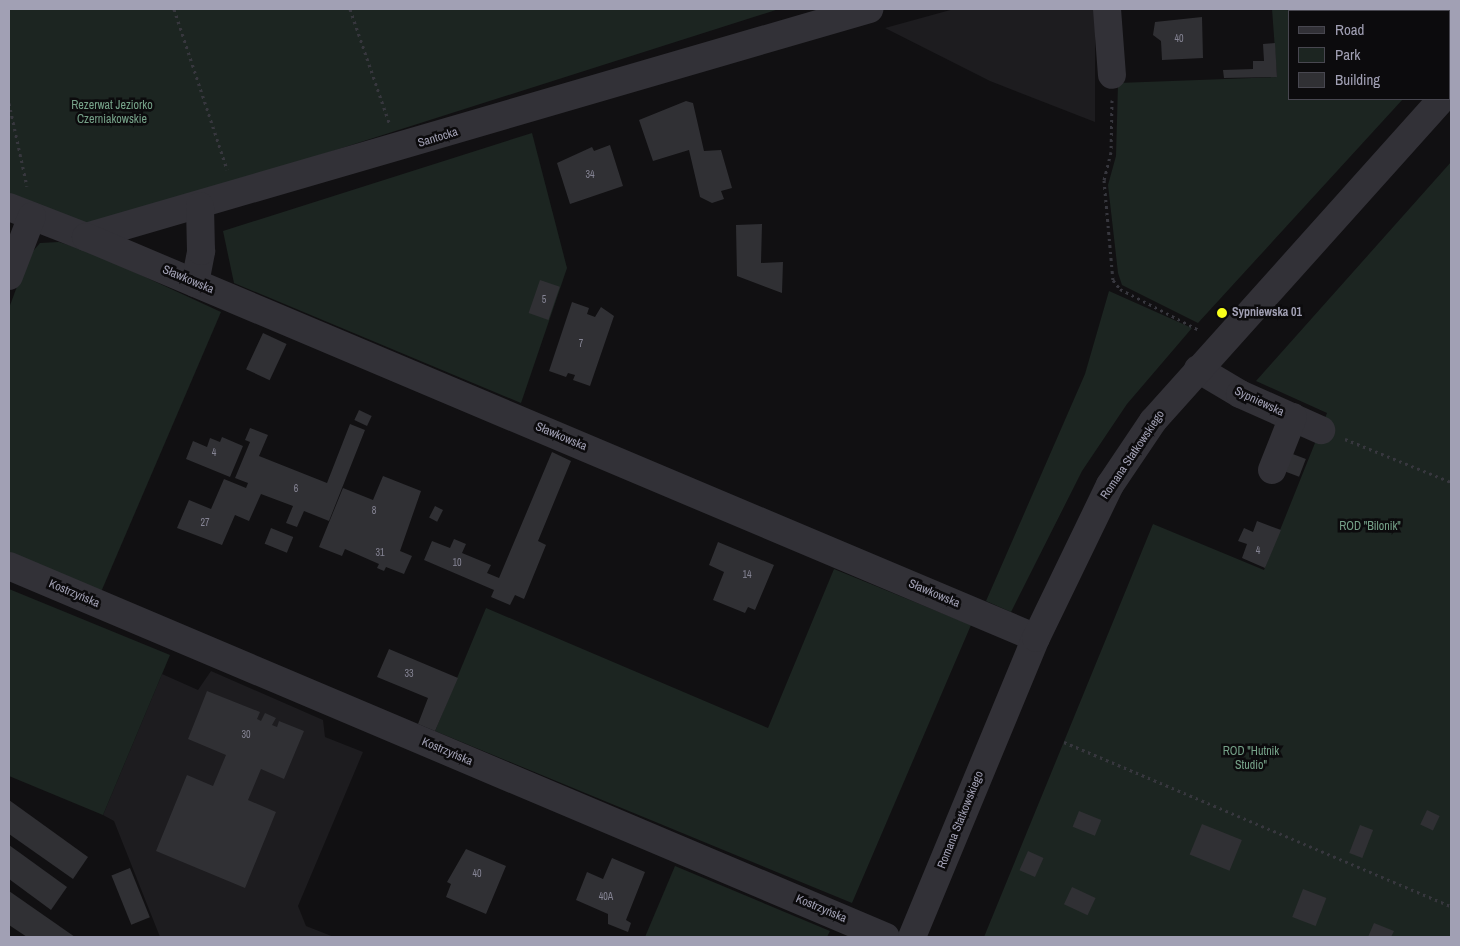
<!DOCTYPE html>
<meta charset="utf-8">
<style>
body{margin:0}
#map{position:relative;width:1460px;height:946px;overflow:hidden;background:#111012;font-family:"Archivo Narrow",sans-serif}
div>[style]{position:absolute}
[style*='--x']{left:calc(var(--x)*1px);top:calc(var(--y)*1px);width:calc(var(--w)*1px);rotate:calc(var(--a)*1deg)}
.built>*{inset:0;background:#1d1c1f}
.green>*{inset:0;background:#1c2521}
.building>*{inset:0;background:#303034;transform-origin:0 0}
.path>*{height:3px;margin-top:-1.5px;transform-origin:0;background:repeating-linear-gradient(90deg,#37373e 0 2.5px,transparent 0 6.5px)}
.minor>*{height:28px;margin:-14px;padding:0 14px;transform-origin:14px;border-radius:14px;background:#323137}
.dots>*{width:14px;height:14px;translate:-50% -50%;box-sizing:border-box;border:2px solid #0c0b0d;border-radius:50%}
span{translate:-50% -50%;white-space:nowrap;text-align:center;line-height:1.15;-webkit-text-stroke:5px #0c0b0d;paint-order:stroke}
.number-label{font-size:10px;color:#858494}
.number-label span{-webkit-text-stroke-width:0}
.park-label{font-size:12px;color:#75a188}
.street-label{font-size:12px;color:#a1a0b4}
.poi-label{font-size:12px;color:#a1a0b4;font-weight:700}
.left{translate:0 -50%;text-align:left}
.frame{position:absolute;inset:0;border:10px solid #a1a0b4;pointer-events:none}
.legend{position:absolute;left:1288px;top:10px;width:162px;height:90px;box-sizing:border-box;background:#0c0b0d;border:1px solid #484750;margin:0;padding:6px 9px;list-style:none;font-size:15px;color:#a1a0b4}
.legend li{display:flex;align-items:center;gap:10px;height:25px}
.legend b{width:25px;border:1px solid #484750}
</style>
<div id="map">
<div class="built">
<div style="clip-path:polygon(954px 9px,1095px 9px,1095px 122px,990px 81px,885px 28px)"></div>
<div style="clip-path:polygon(211px 671px,323px 720px,325px 737px,363px 752px,298px 906px,306px 926px,334px 937px,160px 937px,114px 821px,103px 815px,162px 674px,198px 690px)"></div>
</div>
<div class="green">
<div style="clip-path:polygon(9px 9px,779px 9px,75px 233px,9px 206px)"></div>
<div style="clip-path:polygon(1272px 9px,1449px 9px,1451px 46px,1449px 48px,1449px 11px,1289px 11px,1289px 99px,1403px 99px,1198px 323px,1122px 285px,1118px 273px,1108px 185px,1116px 156px,1118px 83px,1277px 77px)"></div>
<div style="clip-path:polygon(532px 133px,567px 268px,521px 403px,234px 283px,223px 231px)"></div>
<div style="clip-path:polygon(1451px 162px,1451px 937px,984px 937px,1153px 524px,1264px 570px,1327px 413px,1256px 381px)"></div>
<div style="clip-path:polygon(59px 242px,91px 252px,221px 312px,101px 592px,9px 553px,9px 308px,28px 257px,40px 243px)"></div>
<div style="clip-path:polygon(1109px 291px,1192px 328px,1127px 404px,1082px 471px,1011px 612px,986px 601px,1085px 374px)"></div>
<div style="clip-path:polygon(834px 569px,971px 625px,852px 903px,435px 731px,486px 608px,768px 728px)"></div>
<div style="clip-path:polygon(9px 589px,170px 655px,103px 815px,9px 776px)"></div>
<div style="clip-path:polygon(675px 866px,830px 931px,827px 937px,645px 937px)"></div>
</div>
<div class="building">
<div style="clip-path:polygon(1202px 17px,1203px 58px,1162px 60px,1161px 41px,1153px 35px,1155px 22px)"></div>
<div style="clip-path:polygon(1275px 43px,1277px 77px,1224px 78px,1223px 70px,1253px 69px,1253px 61px,1264px 61px,1263px 44px)"></div>
<div style="clip-path:polygon(686px 101px,693px 103px,704px 151px,721px 150px,732px 188px,721px 191px,724px 199px,712px 203px,700px 197px,689px 150px,653px 161px,639px 120px)"></div>
<div style="clip-path:polygon(610px 145px,623px 186px,570px 204px,557px 163px,592px 147px,594px 151px)"></div>
<div style="clip-path:polygon(762px 224px,761px 263px,783px 262px,782px 293px,737px 276px,736px 225px)"></div>
<div style="left:540px;top:280px;width:21px;height:35px;rotate:19deg"></div>
<div style="clip-path:polygon(572px 302px,589px 308px,587px 314px,595px 317px,601px 307px,614px 316px,590px 386px,573px 380px,575px 375px,568px 373px,566px 377px,549px 371px)"></div>
<div style="left:263px;top:333px;width:26px;height:40px;rotate:25deg"></div>
<div style="left:359px;top:410px;width:14px;height:11px;rotate:25deg"></div>
<div style="clip-path:polygon(350px 424px,365px 430px,329px 521px,304px 511px,297px 527px,286px 523px,293px 506px,261px 494px,249px 521px,235px 515px,222px 545px,177px 528px,189px 500px,211px 509px,224px 479px,246px 488px,248px 483px,235px 478px,250px 442px,245px 440px,250px 428px,268px 435px,259px 456px,327px 483px)"></div>
<div style="clip-path:polygon(222px 437px,243px 446px,230px 477px,186px 459px,193px 441px,207px 447px,210px 438px,220px 442px)"></div>
<div style="clip-path:polygon(552px 452px,571px 461px,538px 541px,546px 545px,524px 599px,515px 595px,510px 605px,491px 597px,494px 590px,424px 560px,432px 541px,450px 548px,454px 539px,466px 544px,462px 553px,491px 565px,487px 573px,499px 578px)"></div>
<div style="left:1290px;top:453px;width:17px;height:19px;rotate:21deg"></div>
<div style="clip-path:polygon(383px 476px,421px 491px,400px 551px,412px 556px,404px 574px,386px 567px,384px 571px,377px 568px,379px 564px,345px 549px,342px 556px,319px 547px,343px 488px,373px 500px)"></div>
<div style="left:435px;top:506px;width:9px;height:13px;rotate:27deg"></div>
<div style="clip-path:polygon(1257px 521px,1281px 530px,1265px 568px,1242px 558px,1247px 544px,1238px 541px,1244px 528px,1253px 532px)"></div>
<div style="left:271px;top:528px;width:24px;height:17px;rotate:22deg"></div>
<div style="clip-path:polygon(718px 542px,774px 565px,755px 610px,748px 607px,745px 613px,713px 600px,724px 572px,709px 565px)"></div>
<div style="clip-path:polygon(389px 649px,458px 678px,435px 731px,418px 724px,428px 698px,377px 677px)"></div>
<div style="clip-path:polygon(207px 691px,260px 712px,257px 719px,261px 721px,265px 713px,276px 718px,272px 725px,277px 727px,279px 721px,304px 731px,284px 779px,261px 769px,248px 800px,276px 812px,245px 888px,156px 851px,187px 775px,213px 786px,226px 755px,188px 739px)"></div>
<div style="clip-path:polygon(9px 800px,88px 857px,73px 879px,9px 834px)"></div>
<div style="left:1427px;top:810px;width:14px;height:16px;rotate:25deg"></div>
<div style="left:1079px;top:811px;width:24px;height:17px;rotate:22deg"></div>
<div style="left:1202px;top:824px;width:43px;height:33px;rotate:22deg"></div>
<div style="left:1360px;top:825px;width:14px;height:30px;rotate:21deg"></div>
<div style="clip-path:polygon(9px 845px,67px 887px,51px 910px,9px 879px)"></div>
<div style="clip-path:polygon(466px 849px,506px 866px,486px 914px,446px 897px,451px 884px,447px 882px)"></div>
<div style="left:1028px;top:851px;width:17px;height:21px;rotate:24deg"></div>
<div style="clip-path:polygon(612px 858px,645px 872px,626px 920px,631px 923px,628px 932px,608px 924px,608px 914px,576px 900px,587px 872px,603px 879px)"></div>
<div style="left:130px;top:868px;width:53px;height:20px;rotate:68deg"></div>
<div style="left:1072px;top:887px;width:26px;height:19px;rotate:25deg"></div>
<div style="left:1303px;top:889px;width:25px;height:30px;rotate:21deg"></div>
<div style="clip-path:polygon(9px 891px,75px 937px,27px 937px,9px 925px)"></div>
<div style="clip-path:polygon(1374px 923px,1394px 931px,1391px 937px,1368px 937px)"></div>
</div>
<div class="path">
<div style="--x:174;--y:9;--w:169;--a:71.7"></div>
<div style="--x:350;--y:9;--w:120;--a:71"></div>
<div style="--x:1112;--y:100;--w:52;--a:91.1"></div>
<div style="--x:1111;--y:152;--w:29;--a:104"></div>
<div style="--x:1104;--y:180;--w:100;--a:84.9"></div>
<div style="--x:1113;--y:280;--w:11;--a:52"></div>
<div style="--x:1120;--y:289;--w:89;--a:27.4"></div>
<div style="--x:9;--y:103;--w:85;--a:77.8"></div>
<div style="--x:1345;--y:439;--w:114;--a:22.1"></div>
<div style="--x:1064;--y:742;--w:420;--a:23"></div>
</div>
<div class="minor">
<div style="--x:1107;--y:9;--w:66;--a:85.7"></div>
<div style="--x:9;--y:207;--w:83;--a:21.3"></div>
<div style="--x:86;--y:237;--w:816;--a:-16.23"></div>
<div style="--x:86;--y:237;--w:1031;--a:22.88"></div>
<div style="--x:9;--y:276;--w:64;--a:-69"></div>
<div style="--x:195;--y:283;--w:33;--a:-79"></div>
<div style="--x:201;--y:251;--w:45;--a:-91.3"></div>
<div style="--x:1198;--y:369;--w:49;--a:30.8"></div>
<div style="--x:1240;--y:394;--w:89;--a:24"></div>
<div style="--x:1272;--y:470;--w:57;--a:-68.4"></div>
<div style="--x:9;--y:566;--w:952;--a:22.93"></div>
<div style="--x:912;--y:937;--w:324;--a:-67.5"></div>
<div style="--x:1036;--y:638;--w:170;--a:-64.2"></div>
<div style="--x:1110;--y:485;--w:77;--a:-56.1"></div>
<div style="--x:1153;--y:421;--w:433;--a:-48.1"></div>
</div>
<div class="dots">
<div style="left:1222px;top:313px;background:#f9ff1b"></div>
</div>
<div class="number-label">
<span style="left:1179px;top:39px">40</span>
<span style="left:590px;top:175px">34</span>
<span style="left:544px;top:300px">5</span>
<span style="left:581px;top:344px">7</span>
<span style="left:214px;top:453px">4</span>
<span style="left:296px;top:489px">6</span>
<span style="left:374px;top:511px">8</span>
<span style="left:205px;top:523px">27</span>
<span style="left:1258px;top:551px">4</span>
<span style="left:380px;top:553px">31</span>
<span style="left:457px;top:563px">10</span>
<span style="left:747px;top:575px">14</span>
<span style="left:409px;top:674px">33</span>
<span style="left:246px;top:735px">30</span>
<span style="left:477px;top:874px">40</span>
<span style="left:606px;top:897px">40A</span>
</div>
<div class="park-label">
<span style="left:112px;top:113px">Rezerwat Jeziorko<br>Czerniakowskie</span>
<span style="left:1370px;top:527px">ROD "Bilonik"</span>
<span style="left:1251px;top:759px">ROD "Hutnik<br>Studio"</span>
</div>
<div class="street-label">
<span style="left:438px;top:138px;rotate:-17deg">Santocka</span>
<span style="left:188px;top:280px;rotate:23deg">Sławkowska</span>
<span style="left:1259px;top:402px;rotate:25deg">Sypniewska</span>
<span style="left:561px;top:437px;rotate:23deg">Sławkowska</span>
<span style="left:1133px;top:455px;rotate:-56deg">Romana Statkowskiego</span>
<span style="left:74px;top:594px;rotate:23deg">Kostrzyńska</span>
<span style="left:934px;top:594px;rotate:23deg">Sławkowska</span>
<span style="left:447px;top:752px;rotate:23deg">Kostrzyńska</span>
<span style="left:961px;top:820px;rotate:-68deg">Romana Statkowskiego</span>
<span style="left:821px;top:909px;rotate:23deg">Kostrzyńska</span>
</div>
<div class="poi-label">
<span class="left" style="left:1232px;top:313px">Sypniewska 01</span>
</div>
<div class="frame"></div>
<ul class="legend">
<li><b style="height:6px;background:#323137"></b>Road</li>
<li><b style="height:14px;background:#1c2521"></b>Park</li>
<li><b style="height:14px;background:#303034"></b>Building</li>
</ul>
</div>
